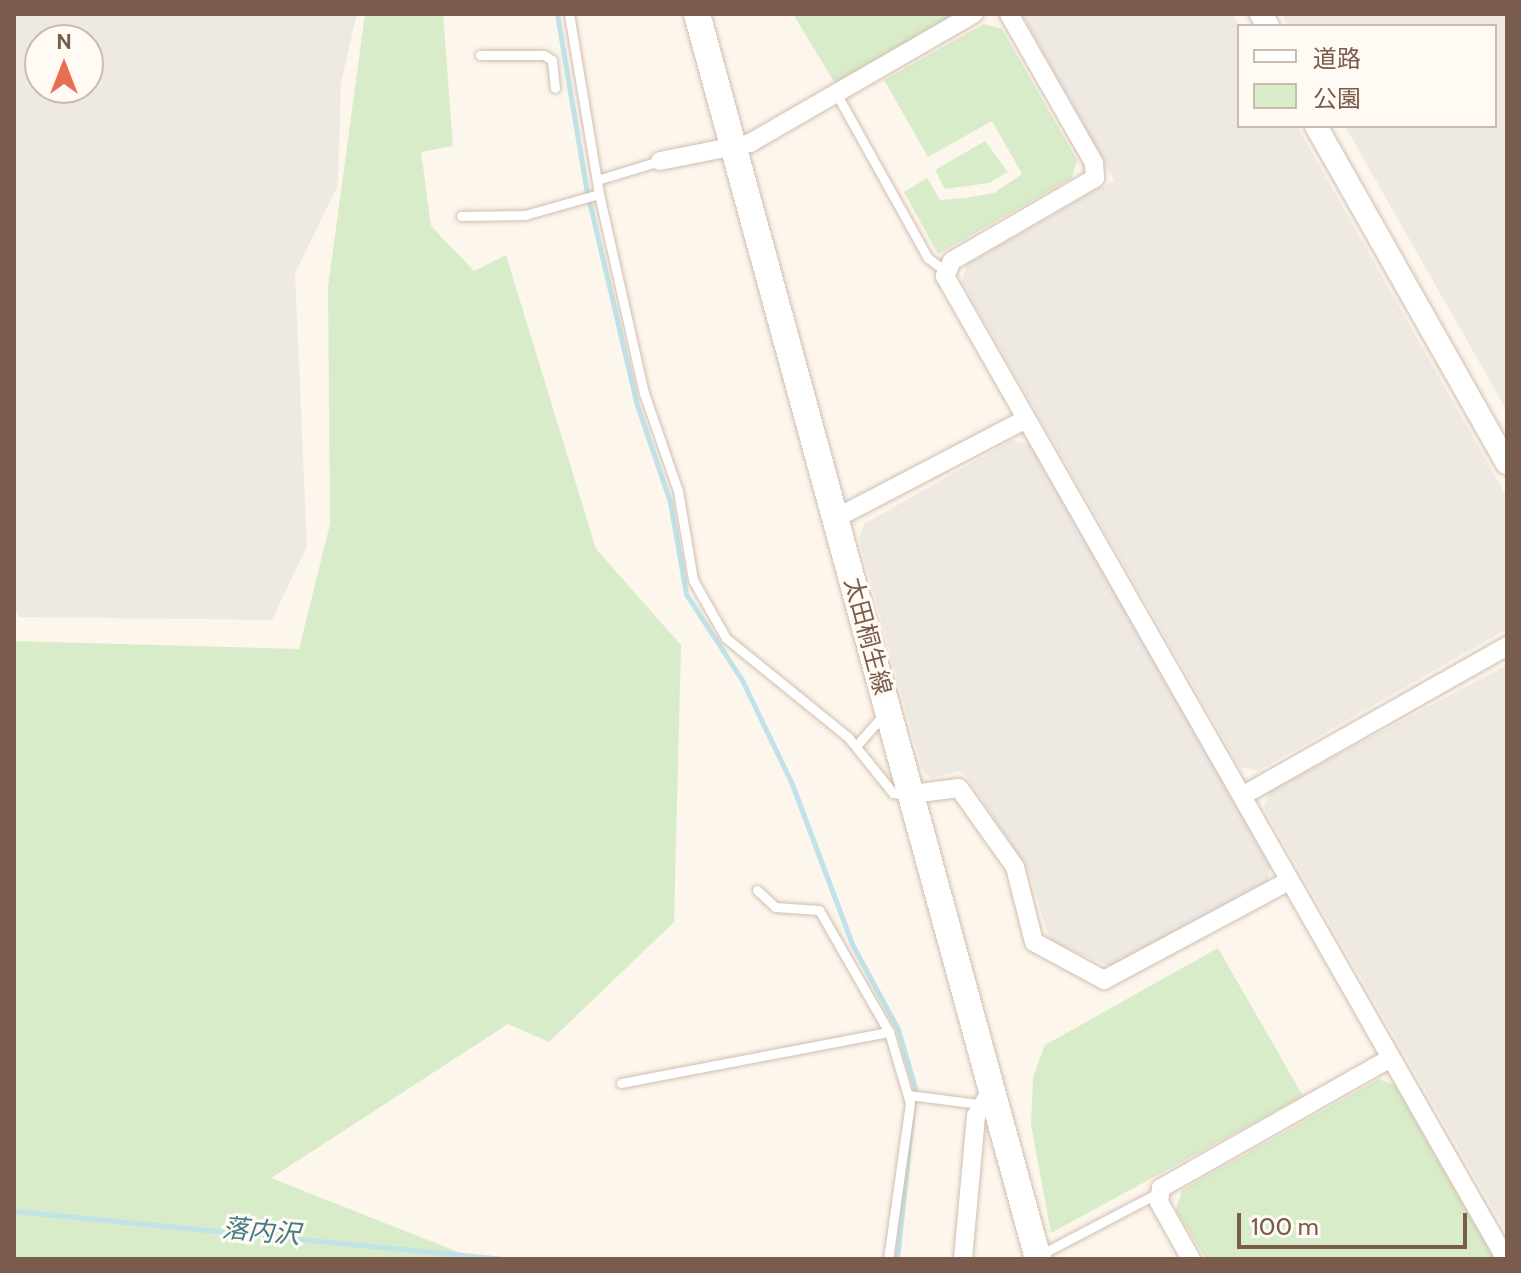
<!DOCTYPE html>
<meta charset="utf-8">
<style>
body{margin:0}
#map{position:relative;width:1521px;height:1273px;overflow:hidden;background:#fdf6ec;font-family:Cabin,"Noto Sans JP",sans-serif}
div>[style]{position:absolute}
[style*='--x']{left:calc(var(--x)*1px);top:calc(var(--y)*1px);width:calc(var(--w)*1px);rotate:calc(var(--a)*1deg)}
.industrial>*{inset:0;background:#efe9e4}
.green>*{inset:0;background:#d8ecc9}
.stream>*{height:5px;margin:-2.5px;padding:0 2.5px;transform-origin:2.5px;border-radius:2.5px;background:#bfe3e8}
.roads{filter:drop-shadow(0 0 2px #d1beb0) drop-shadow(0 0 2px #d1beb0)}
.service>*{height:9px;margin:-4.5px;padding:0 4.5px;transform-origin:4.5px;border-radius:4.5px;background:#fff}
.minor>*{height:18px;margin:-9px;padding:0 9px;transform-origin:9px;border-radius:9px;background:#fff}
.tertiary>*{height:22px;margin:-11px;padding:0 11px;transform-origin:11px;border-radius:11px;background:#fff}
.secondary>*{height:26px;margin:-13px;padding:0 13px;transform-origin:13px;border-radius:13px;background:#fff}
span{translate:-50% -50%;white-space:nowrap;text-align:center;line-height:1.15;-webkit-text-stroke:6px #fffaf3;paint-order:stroke}
.street-label{font-size:24px;color:#7a5c4d}
.water-label{font-size:26px;color:#437c86;font-style:italic}
.frame{position:absolute;inset:0;border:16px solid #7a5c4d;pointer-events:none}
.legend{position:absolute;left:1237px;top:24px;width:260px;height:104px;box-sizing:border-box;background:#fffaf3;border:2px solid #cabbb1;margin:0;padding:10px 14px;list-style:none;font-size:24px;color:#7a5c4d}
.legend li{display:flex;align-items:center;gap:16px;height:40px}
.legend b{width:40px;border:2px solid #cabbb1}
.north{position:absolute;left:24px;top:24px;width:80px;height:80px;box-sizing:border-box;background:#fffaf3;border:2px solid #cabbb1;border-radius:50%;rotate:0deg;font-size:22px;font-weight:700;line-height:32px;text-align:center;color:#7a5c4d}
.north::after{content:'';display:block;margin:auto;width:28px;height:36px;background:#e76f51;clip-path:polygon(50% 0,100% 100%,50% 72%,0 100%)}
.scale{position:absolute;left:1237px;top:1213px;width:230px;height:36px;box-sizing:border-box;border:4px solid #7a5c4d;border-top:0;padding-left:10px;font-size:24px;line-height:28px;white-space:nowrap;color:#7a5c4d;-webkit-text-stroke:6px #fffaf3;paint-order:stroke}
</style>
<div id="map">
<div class="industrial">
<div style="clip-path:polygon(evenodd,14px 14px,357px 14px,341px 82px,338px 185px,295px 273px,307px 546px,272px 620px,20px 617px,14px 608px,14px 14px,88px 40px,88px 88px,40px 88px,40px 40px,88px 40px)"></div>
<div style="clip-path:polygon(1022px 14px,1233px 14px,1240px 26px,1239px 126px,1297px 126px,1507px 497px,1507px 629px,1258px 771px,1240px 767px,962px 281px,967px 264px,1114px 180px)"></div>
<div style="clip-path:polygon(1281px 14px,1507px 14px,1507px 411px,1345px 126px,1495px 126px,1495px 26px,1288px 26px)"></div>
<div style="clip-path:polygon(1012px 440px,1030px 445px,1271px 865px,1267px 884px,1116px 969px,1050px 941px,1029px 872px,968px 778px,960px 771px,931px 778px,923px 772px,859px 539px,864px 524px)"></div>
<div style="clip-path:polygon(1507px 665px,1507px 1233px,1264px 808px,1269px 791px)"></div>
</div>
<div class="green">
<div style="clip-path:polygon(365px 14px,443px 14px,453px 146px,421px 152px,431px 226px,474px 271px,506px 255px,596px 549px,681px 645px,674px 922px,549px 1042px,508px 1024px,271px 1178px,476px 1259px,14px 1259px,14px 641px,299px 649px,330px 524px,328px 287px)"></div>
<div style="clip-path:polygon(793px 14px,948px 14px,951px 19px,836px 85px)"></div>
<div style="clip-path:polygon(984px 24px,1002px 29px,1077px 160px,1072px 178px,938px 254px,904px 192px,927px 178px,940px 200px,965px 198px,994px 193px,1022px 174px,992px 121px,928px 157px,884px 80px)"></div>
<div style="clip-path:polygon(985px 141px,1008px 172px,989px 183px,945px 189px,935px 170px)"></div>
<div style="clip-path:polygon(1218px 948px,1303px 1096px,1051px 1233px,1031px 1125px,1033px 1077px,1045px 1045px)"></div>
<div style="clip-path:polygon(1379px 1079px,1395px 1085px,1495px 1259px,1206px 1259px,1176px 1210px,1182px 1190px)"></div>
</div>
<div class="stream">
<div style="--x:557;--y:14;--w:176;--a:80.5"></div>
<div style="--x:586;--y:188;--w:220;--a:76.8"></div>
<div style="--x:636;--y:402;--w:106;--a:71.2"></div>
<div style="--x:670;--y:502;--w:93;--a:80.1"></div>
<div style="--x:686;--y:594;--w:103;--a:56.9"></div>
<div style="--x:742;--y:680;--w:115;--a:64.3"></div>
<div style="--x:792;--y:784;--w:171;--a:69.4"></div>
<div style="--x:852;--y:944;--w:97;--a:61.6"></div>
<div style="--x:898;--y:1029;--w:61;--a:73.9"></div>
<div style="--x:915;--y:1088;--w:172;--a:96"></div>
<div style="--x:14;--y:1211;--w:495;--a:5.6"></div>
</div>
<div class="roads">
<div class="service">
<div style="--x:569;--y:14;--w:182;--a:80.5"></div>
<div style="--x:599;--y:194;--w:204;--a:77.3"></div>
<div style="--x:644;--y:393;--w:104;--a:70.9"></div>
<div style="--x:678;--y:491;--w:90;--a:80.4"></div>
<div style="--x:693;--y:580;--w:67;--a:60.4"></div>
<div style="--x:726;--y:638;--w:157;--a:39.1"></div>
<div style="--x:848;--y:737;--w:72;--a:51.2"></div>
<div style="--x:893;--y:793;--w:16;--a:7"></div>
<div style="--x:480;--y:55;--w:64;--a:0"></div>
<div style="--x:544;--y:55;--w:9;--a:32"></div>
<div style="--x:552;--y:60;--w:28;--a:84"></div>
<div style="--x:836;--y:93;--w:189;--a:60.9"></div>
<div style="--x:928;--y:258;--w:21;--a:37"></div>
<div style="--x:597;--y:180;--w:66;--a:-16.8"></div>
<div style="--x:461;--y:216;--w:64;--a:-0.9"></div>
<div style="--x:525;--y:215;--w:77;--a:-15.8"></div>
<div style="--x:856;--y:746;--w:44;--a:-48.7"></div>
<div style="--x:757;--y:890;--w:25;--a:43"></div>
<div style="--x:775;--y:907;--w:44;--a:3.9"></div>
<div style="--x:819;--y:910;--w:141;--a:60.2"></div>
<div style="--x:889;--y:1032;--w:74;--a:73.5"></div>
<div style="--x:910;--y:1103;--w:158;--a:98"></div>
<div style="--x:621;--y:1083;--w:273;--a:-10.8"></div>
<div style="--x:909;--y:1095;--w:71;--a:7.3"></div>
<div style="--x:1040;--y:1255;--w:133;--a:-27.7"></div>
</div>
<div class="minor">
<div style="--x:1009;--y:14;--w:172;--a:60.3"></div>
<div style="--x:1094;--y:163;--w:15;--a:86"></div>
<div style="--x:1095;--y:178;--w:165;--a:149.9"></div>
<div style="--x:952;--y:261;--w:17;--a:115"></div>
<div style="--x:945;--y:276;--w:1132;--a:60.29"></div>
<div style="--x:660;--y:161;--w:92;--a:-11.3"></div>
<div style="--x:750;--y:143;--w:258;--a:-30"></div>
<div style="--x:836;--y:518;--w:214;--a:-27.5"></div>
<div style="--x:912;--y:794;--w:47;--a:-7.3"></div>
<div style="--x:959;--y:788;--w:97;--a:54.7"></div>
<div style="--x:1015;--y:867;--w:77;--a:75.8"></div>
<div style="--x:1034;--y:942;--w:80;--a:28.5"></div>
<div style="--x:1104;--y:980;--w:210;--a:-28.2"></div>
<div style="--x:1242;--y:796;--w:305;--a:-29.5"></div>
<div style="--x:963;--y:1259;--w:144;--a:-84.8"></div>
<div style="--x:976;--y:1116;--w:31;--a:-59"></div>
<div style="--x:1191;--y:1259;--w:65;--a:-119.3"></div>
<div style="--x:1159;--y:1202;--w:14;--a:-82"></div>
<div style="--x:1161;--y:1188;--w:264;--a:-29.5"></div>
</div>
<div class="tertiary">
<div style="--x:1261;--y:14;--w:14;--a:60"></div>
<div style="--x:1316;--y:126;--w:387;--a:60.5"></div>
</div>
<div class="secondary">
<div style="--x:697;--y:14;--w:1291;--a:74.68"></div>
</div>
</div>
<div class="street-label">
<span style="left:868px;top:636px;rotate:75deg">太田桐生線</span>
</div>
<div class="water-label">
<span style="left:261px;top:1232px;rotate:5deg">落内沢</span>
</div>
<div class="frame"></div>
<ul class="legend">
<li><b style="height:10px;background:#fff"></b>道路</li>
<li><b style="height:22px;background:#d8ecc9"></b>公園</li>
</ul>
<div class="north">N</div>
<div class="scale">100 m</div>
</div>
